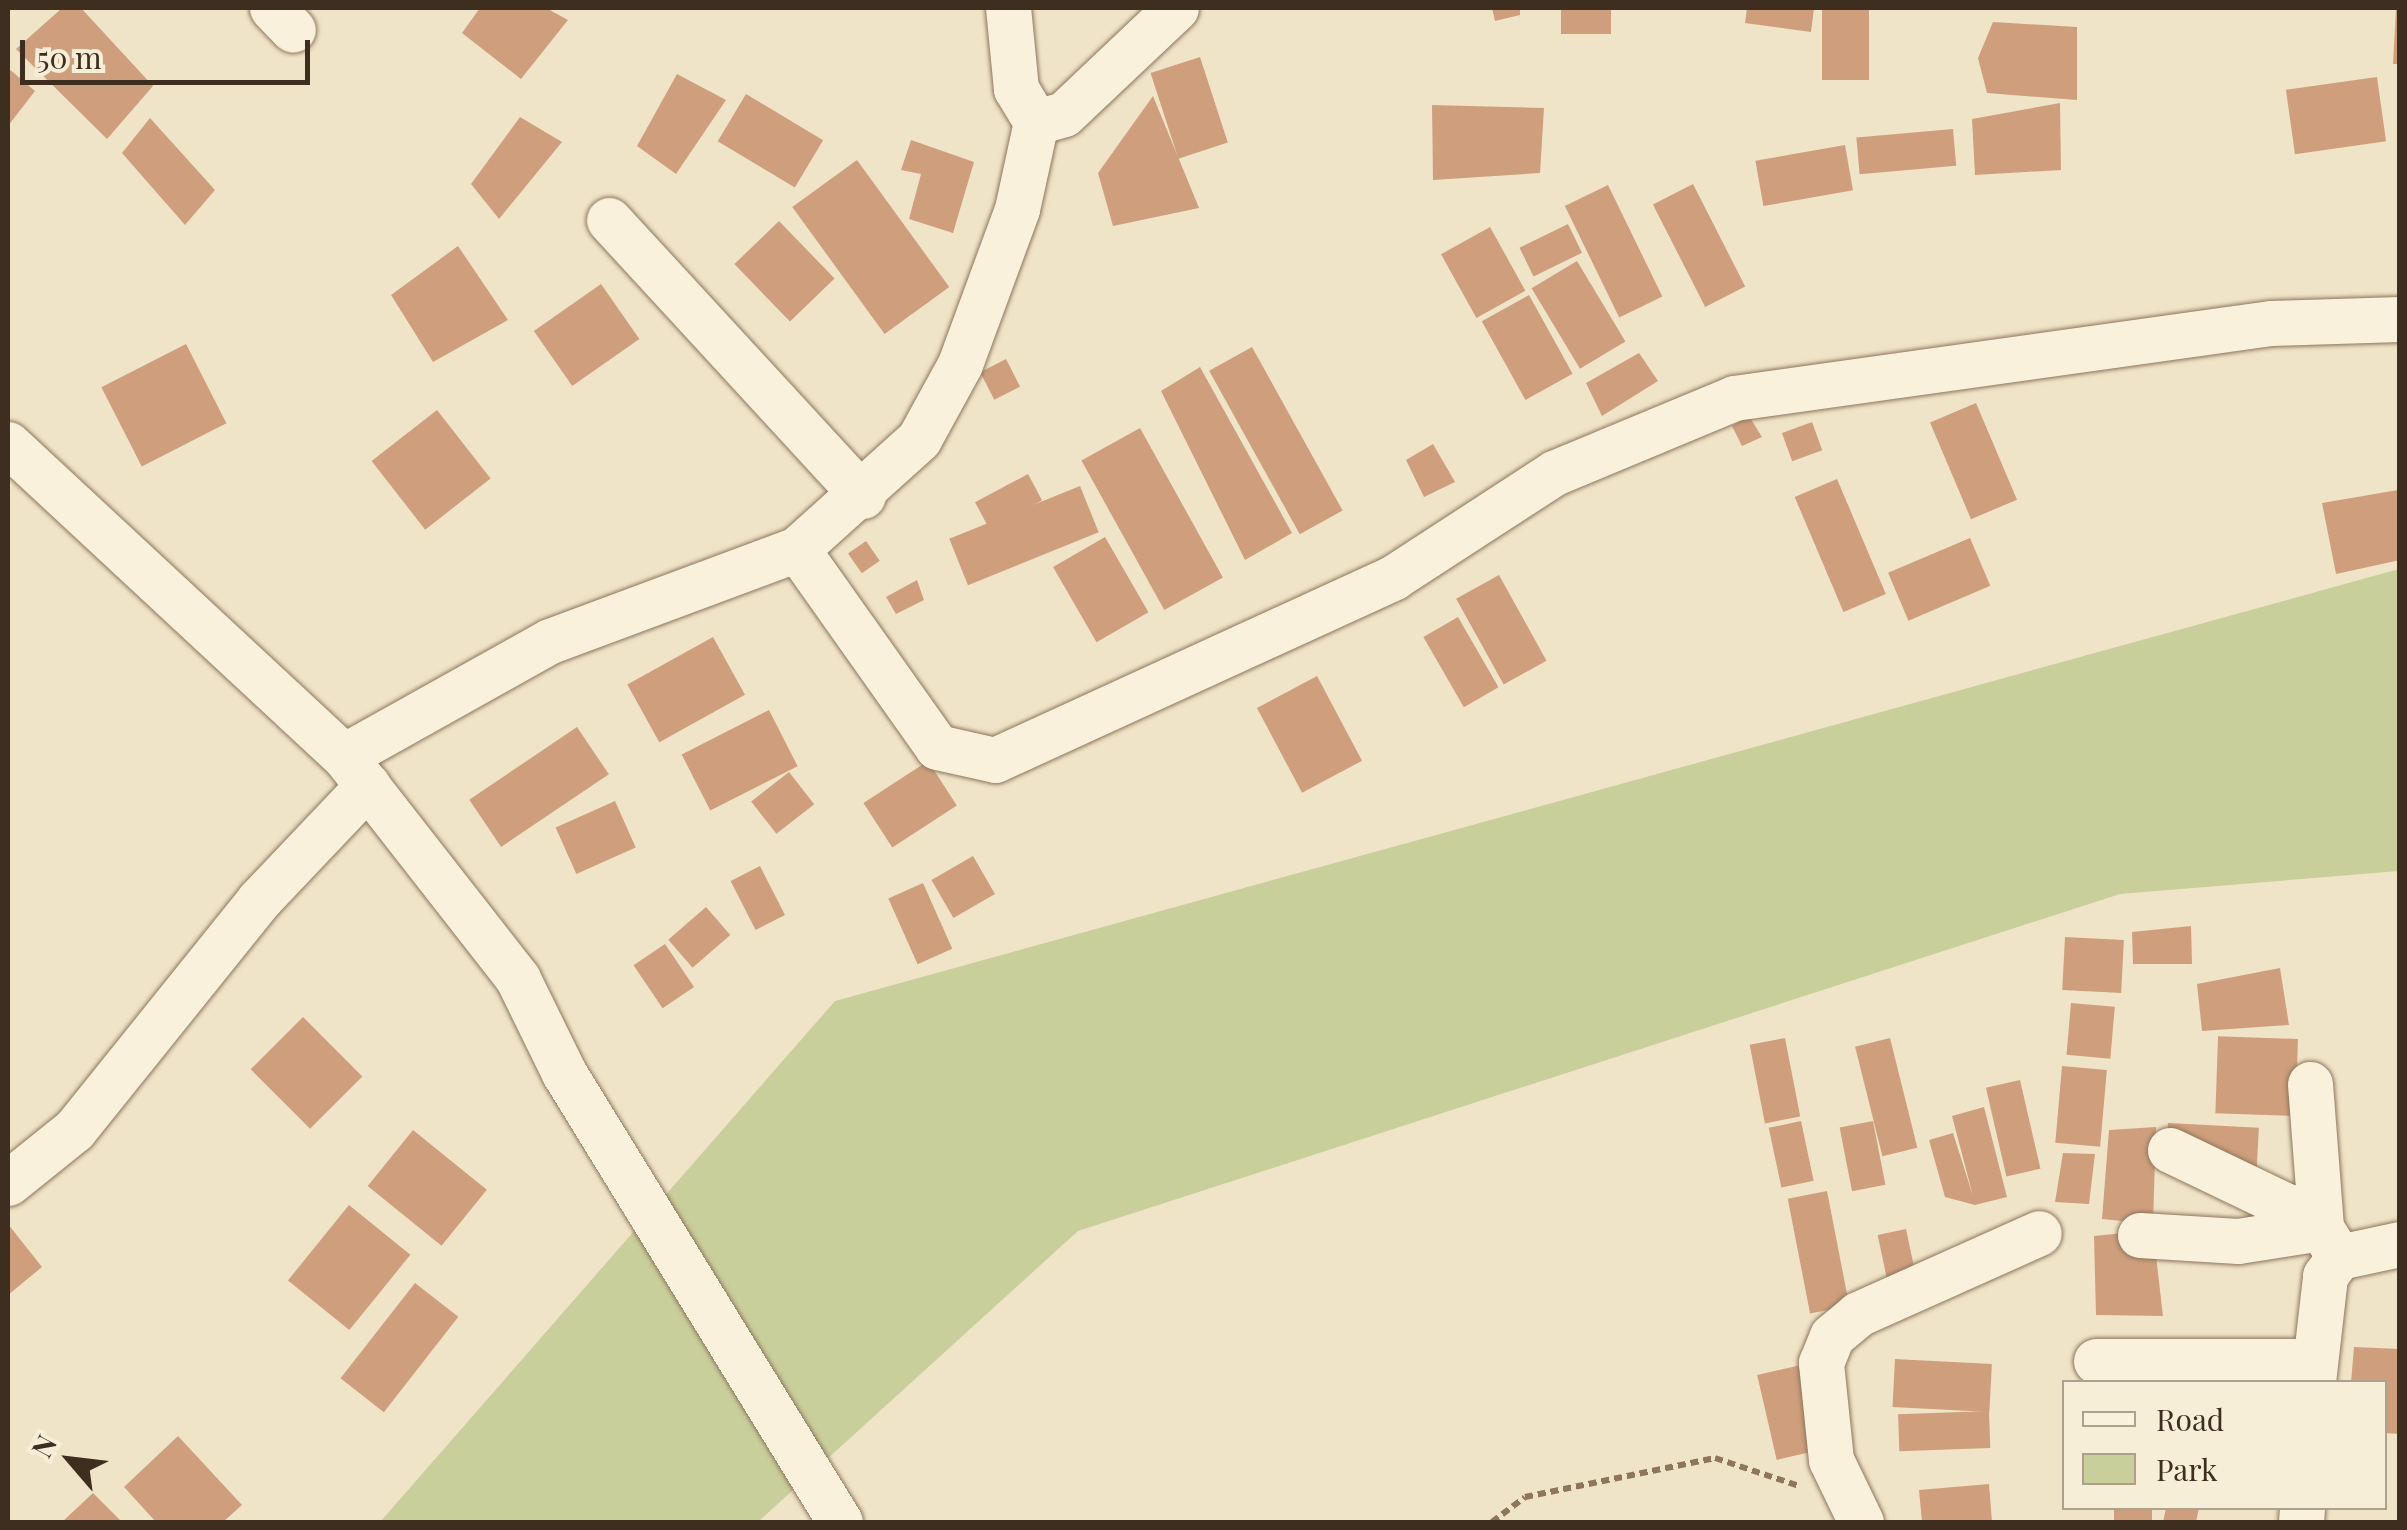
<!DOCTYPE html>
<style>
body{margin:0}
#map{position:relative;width:2407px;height:1530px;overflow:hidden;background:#f0e4c8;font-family:"Playfair Display",serif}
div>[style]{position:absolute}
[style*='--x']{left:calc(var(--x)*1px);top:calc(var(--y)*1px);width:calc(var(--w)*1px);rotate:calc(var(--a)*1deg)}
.green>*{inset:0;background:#c9cf9b}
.building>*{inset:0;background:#cf9f7d;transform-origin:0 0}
.path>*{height:6px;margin-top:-3px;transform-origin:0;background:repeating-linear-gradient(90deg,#8d765c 0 8px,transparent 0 13px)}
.roads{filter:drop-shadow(0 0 2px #8d765c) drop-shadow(0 0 2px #8d765c)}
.street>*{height:45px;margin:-22.5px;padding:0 22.5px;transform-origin:22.5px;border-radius:22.5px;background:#faf1dc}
span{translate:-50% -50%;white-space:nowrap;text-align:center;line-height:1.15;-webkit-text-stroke:9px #f7eed8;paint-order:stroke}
.frame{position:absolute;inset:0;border:10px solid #3d2e20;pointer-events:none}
.legend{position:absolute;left:2062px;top:1380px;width:325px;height:130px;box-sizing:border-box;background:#f7eed8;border:2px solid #ada18e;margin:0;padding:12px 18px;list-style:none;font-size:30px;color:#3d2e20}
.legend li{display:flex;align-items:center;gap:20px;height:50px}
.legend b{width:50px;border:2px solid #ada18e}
.north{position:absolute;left:20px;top:1410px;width:100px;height:100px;-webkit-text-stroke:8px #f7eed8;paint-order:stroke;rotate:298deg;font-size:28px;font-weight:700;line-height:40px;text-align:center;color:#3d2e20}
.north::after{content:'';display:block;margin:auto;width:35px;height:45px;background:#3d2e20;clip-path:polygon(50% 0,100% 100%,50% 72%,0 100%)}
.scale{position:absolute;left:20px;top:40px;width:290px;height:45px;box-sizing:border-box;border:5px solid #3d2e20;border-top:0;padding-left:12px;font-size:30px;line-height:35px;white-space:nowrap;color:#3d2e20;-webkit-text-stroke:8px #f7eed8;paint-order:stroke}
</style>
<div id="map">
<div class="green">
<div style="clip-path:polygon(2399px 569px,2399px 871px,2120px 894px,1078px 1231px,758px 1522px,380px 1522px,835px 1001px)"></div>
</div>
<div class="building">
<div style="clip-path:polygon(62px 8px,81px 8px,153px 86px,107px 139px,16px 49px)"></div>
<div style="clip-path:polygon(480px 8px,546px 8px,568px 20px,521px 79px,462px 33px)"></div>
<div style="clip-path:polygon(1492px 8px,1520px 8px,1520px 15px,1495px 21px)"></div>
<div style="left:1561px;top:8px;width:50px;height:26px"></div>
<div style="clip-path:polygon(1747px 8px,1814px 8px,1811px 32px,1745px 23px)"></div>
<div style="left:1822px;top:8px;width:47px;height:72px"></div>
<div style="clip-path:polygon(2396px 8px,2400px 8px,2400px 64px,2393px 64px)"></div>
<div style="clip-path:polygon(1993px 22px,2077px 27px,2077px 100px,1987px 93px,1978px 58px)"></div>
<div style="left:1200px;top:57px;width:90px;height:52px;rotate:72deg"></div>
<div style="clip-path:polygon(8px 68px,35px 91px,8px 126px)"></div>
<div style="clip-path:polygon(677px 74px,726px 100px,676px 174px,637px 146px)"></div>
<div style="left:2377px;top:77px;width:65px;height:92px;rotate:82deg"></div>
<div style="left:746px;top:94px;width:90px;height:55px;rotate:31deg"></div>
<div style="clip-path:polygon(1153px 96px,1199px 208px,1113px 226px,1098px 173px)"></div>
<div style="clip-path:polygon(2060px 103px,2061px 170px,1975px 175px,1972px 119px)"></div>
<div style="clip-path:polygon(1432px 105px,1544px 108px,1540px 173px,1433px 180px)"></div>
<div style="clip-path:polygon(520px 117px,562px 142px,499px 219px,471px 184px)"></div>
<div style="clip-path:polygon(150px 118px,215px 190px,185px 225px,122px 153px)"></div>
<div style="left:1953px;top:129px;width:37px;height:97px;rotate:85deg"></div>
<div style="clip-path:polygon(911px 140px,974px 162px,953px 233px,909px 219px,921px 174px,901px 170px)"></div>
<div style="left:1845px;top:145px;width:46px;height:91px;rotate:80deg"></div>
<div style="left:857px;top:160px;width:157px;height:80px;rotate:54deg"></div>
<div style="left:1693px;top:184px;width:115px;height:45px;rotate:63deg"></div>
<div style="left:1608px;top:185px;width:124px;height:48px;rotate:64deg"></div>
<div style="left:779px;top:221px;width:80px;height:62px;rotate:46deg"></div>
<div style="left:1568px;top:224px;width:32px;height:54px;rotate:64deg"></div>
<div style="left:1490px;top:227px;width:73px;height:56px;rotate:61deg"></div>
<div style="clip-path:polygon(458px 246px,508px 320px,433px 362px,391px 295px)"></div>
<div style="left:1577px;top:261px;width:94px;height:53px;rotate:59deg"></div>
<div style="left:601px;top:284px;width:67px;height:82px;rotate:55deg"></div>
<div style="left:1529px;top:295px;width:90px;height:54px;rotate:61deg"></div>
<div style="left:186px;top:344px;width:89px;height:95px;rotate:63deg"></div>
<div style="left:1252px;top:347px;width:187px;height:49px;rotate:61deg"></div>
<div style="clip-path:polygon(1639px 353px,1658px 381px,1602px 416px,1586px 383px)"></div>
<div style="left:1006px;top:359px;width:31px;height:29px;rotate:63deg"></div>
<div style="clip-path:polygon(1200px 367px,1292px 533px,1245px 560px,1161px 391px)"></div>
<div style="left:1976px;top:403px;width:105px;height:50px;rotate:67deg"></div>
<div style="left:437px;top:410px;width:87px;height:83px;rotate:52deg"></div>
<div style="clip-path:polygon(1749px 416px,1762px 437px,1742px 446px,1732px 426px)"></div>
<div style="left:1812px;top:422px;width:30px;height:32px;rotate:70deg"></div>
<div style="left:1140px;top:428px;width:171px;height:67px;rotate:61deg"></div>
<div style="clip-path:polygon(1433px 444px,1455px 482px,1424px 497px,1406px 460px)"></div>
<div style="left:1028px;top:474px;width:30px;height:60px;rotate:62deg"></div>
<div style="left:1837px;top:479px;width:125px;height:46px;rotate:67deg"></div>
<div style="left:1080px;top:486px;width:50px;height:141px;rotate:68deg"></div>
<div style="clip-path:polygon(2398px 490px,2400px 560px,2336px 574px,2322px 503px)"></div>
<div style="left:1105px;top:537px;width:87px;height:60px;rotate:60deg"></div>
<div style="left:1970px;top:538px;width:52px;height:89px;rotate:67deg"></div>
<div style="left:866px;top:541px;width:24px;height:22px;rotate:55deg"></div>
<div style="left:1499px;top:575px;width:98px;height:49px;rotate:61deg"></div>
<div style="clip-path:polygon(917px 580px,924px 600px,896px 614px,886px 597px)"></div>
<div style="left:1458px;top:617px;width:81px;height:40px;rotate:60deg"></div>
<div style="left:713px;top:637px;width:66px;height:98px;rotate:61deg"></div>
<div style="left:1317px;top:676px;width:96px;height:68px;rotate:62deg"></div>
<div style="left:769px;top:710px;width:63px;height:98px;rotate:63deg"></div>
<div style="left:577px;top:727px;width:57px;height:130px;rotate:56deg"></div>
<div style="left:928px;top:761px;width:53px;height:77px;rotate:57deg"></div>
<div style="left:789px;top:772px;width:41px;height:48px;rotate:52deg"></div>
<div style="left:615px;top:801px;width:51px;height:65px;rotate:66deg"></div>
<div style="left:973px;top:856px;width:44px;height:48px;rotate:60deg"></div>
<div style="left:760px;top:866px;width:55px;height:33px;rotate:63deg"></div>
<div style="left:923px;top:883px;width:72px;height:38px;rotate:66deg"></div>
<div style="left:706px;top:907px;width:37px;height:50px;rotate:49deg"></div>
<div style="clip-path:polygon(2191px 926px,2192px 964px,2133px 964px,2132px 932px)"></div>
<div style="left:2065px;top:937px;width:59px;height:53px;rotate:3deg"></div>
<div style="left:665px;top:944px;width:52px;height:38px;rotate:56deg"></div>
<div style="clip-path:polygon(2280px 968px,2289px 1025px,2202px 1031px,2197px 984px)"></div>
<div style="left:2071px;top:1003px;width:44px;height:52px;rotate:5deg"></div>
<div style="left:303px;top:1017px;width:84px;height:74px;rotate:45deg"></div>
<div style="left:1785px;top:1038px;width:80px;height:36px;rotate:79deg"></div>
<div style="left:1890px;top:1038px;width:113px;height:36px;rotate:76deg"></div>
<div style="left:2298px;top:1039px;width:77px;height:80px;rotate:92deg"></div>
<div style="left:2062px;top:1066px;width:45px;height:77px;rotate:5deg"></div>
<div style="left:2020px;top:1080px;width:91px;height:35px;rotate:77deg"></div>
<div style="clip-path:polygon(1984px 1107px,2007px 1197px,1975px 1205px,1945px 1197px,1929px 1140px,1953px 1133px,1973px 1196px,1952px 1116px)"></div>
<div style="left:1801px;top:1121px;width:61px;height:33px;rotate:78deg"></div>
<div style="left:1873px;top:1121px;width:65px;height:34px;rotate:79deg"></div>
<div style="left:2168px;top:1123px;width:91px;height:39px;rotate:3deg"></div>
<div style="clip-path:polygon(2156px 1127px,2153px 1224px,2102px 1219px,2109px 1130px)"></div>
<div style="left:413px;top:1130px;width:95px;height:72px;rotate:39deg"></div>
<div style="clip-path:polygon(2063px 1153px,2095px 1154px,2089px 1204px,2055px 1202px)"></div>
<div style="left:1827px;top:1191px;width:117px;height:40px;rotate:79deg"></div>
<div style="left:349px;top:1205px;width:79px;height:97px;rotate:39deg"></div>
<div style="clip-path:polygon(8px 1224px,42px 1267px,8px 1295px)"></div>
<div style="left:1906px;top:1229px;width:53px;height:29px;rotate:78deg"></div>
<div style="clip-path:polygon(2153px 1230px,2163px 1316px,2096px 1315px,2094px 1236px)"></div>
<div style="left:415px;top:1283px;width:55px;height:121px;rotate:38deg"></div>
<div style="clip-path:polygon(2354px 1347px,2400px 1349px,2400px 1434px,2384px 1433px,2384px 1382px,2351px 1382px)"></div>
<div style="left:1895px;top:1359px;width:97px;height:48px;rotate:3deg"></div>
<div style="left:1801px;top:1365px;width:87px;height:45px;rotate:77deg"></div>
<div style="left:1989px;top:1411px;width:37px;height:91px;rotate:88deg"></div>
<div style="clip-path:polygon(178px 1436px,242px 1505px,223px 1522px,156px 1522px,124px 1487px)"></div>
<div style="clip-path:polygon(1989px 1484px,1992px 1522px,1922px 1522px,1919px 1490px)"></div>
<div style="clip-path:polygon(93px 1493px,122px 1522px,62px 1522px)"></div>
<div style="left:2114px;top:1508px;width:38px;height:14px"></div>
<div style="clip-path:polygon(2166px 1508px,2199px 1508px,2196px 1522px,2163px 1522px)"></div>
</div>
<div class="path">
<div style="--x:1492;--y:1522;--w:41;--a:-37.1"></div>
<div style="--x:1525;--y:1497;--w:194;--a:-11.6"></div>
<div style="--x:1715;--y:1458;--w:89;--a:18.4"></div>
</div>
<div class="roads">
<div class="street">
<div style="--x:272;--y:8;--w:30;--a:46"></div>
<div style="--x:1036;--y:122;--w:29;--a:-16"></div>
<div style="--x:1064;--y:114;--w:154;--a:-43.4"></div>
<div style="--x:609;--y:220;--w:375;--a:47.4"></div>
<div style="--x:8;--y:444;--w:459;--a:42.9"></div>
<div style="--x:344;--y:756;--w:283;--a:52"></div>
<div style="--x:518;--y:979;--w:105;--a:63.9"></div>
<div style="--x:564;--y:1073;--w:527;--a:58.42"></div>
<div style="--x:797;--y:549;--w:242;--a:54.7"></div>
<div style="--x:937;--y:747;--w:59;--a:12.6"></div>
<div style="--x:995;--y:760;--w:439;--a:-24.6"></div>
<div style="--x:1394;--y:577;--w:191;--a:-33"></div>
<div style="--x:1554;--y:473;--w:195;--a:-22.6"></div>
<div style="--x:1734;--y:398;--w:542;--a:-7.95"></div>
<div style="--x:2271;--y:323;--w:129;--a:-1.8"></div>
<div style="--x:344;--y:756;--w:236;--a:-29.2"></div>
<div style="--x:550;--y:641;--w:264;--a:-20.4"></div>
<div style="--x:797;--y:549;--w:164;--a:-42"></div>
<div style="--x:919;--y:439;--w:85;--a:-61.3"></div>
<div style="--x:960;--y:364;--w:165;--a:-69.8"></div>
<div style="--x:1017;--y:209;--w:89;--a:-77.7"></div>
<div style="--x:1036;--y:122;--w:39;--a:-121"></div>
<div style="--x:1016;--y:89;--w:81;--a:-95.6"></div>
<div style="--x:2310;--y:1084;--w:144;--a:85.6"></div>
<div style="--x:2170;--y:1150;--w:130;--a:25.6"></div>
<div style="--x:2287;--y:1206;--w:40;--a:32.9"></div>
<div style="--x:2321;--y:1228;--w:34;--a:58"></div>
<div style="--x:8;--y:1183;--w:85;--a:-38.8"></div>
<div style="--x:74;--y:1130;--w:295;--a:-51.2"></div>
<div style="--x:259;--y:900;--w:158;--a:-46.5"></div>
<div style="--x:2140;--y:1235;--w:98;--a:3.5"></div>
<div style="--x:2238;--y:1241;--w:84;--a:-8.9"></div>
<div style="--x:2096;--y:1361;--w:219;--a:0"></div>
<div style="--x:2313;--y:1382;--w:107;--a:-83.5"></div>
<div style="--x:2325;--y:1276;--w:24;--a:-54"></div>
<div style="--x:2339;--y:1257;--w:62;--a:-12"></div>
<div style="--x:1861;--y:1522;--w:69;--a:-115.8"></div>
<div style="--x:1831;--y:1460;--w:98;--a:-95.9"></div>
<div style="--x:1821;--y:1363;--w:29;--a:-68"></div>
<div style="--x:1832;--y:1336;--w:34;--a:-40"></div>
<div style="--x:1858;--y:1314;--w:198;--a:-24.1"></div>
<div style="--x:2301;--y:1522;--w:14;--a:-86"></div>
</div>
</div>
<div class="frame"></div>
<ul class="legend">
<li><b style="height:12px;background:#faf1dc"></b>Road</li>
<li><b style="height:28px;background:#c9cf9b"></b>Park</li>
</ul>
<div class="north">N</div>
<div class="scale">50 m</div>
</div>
